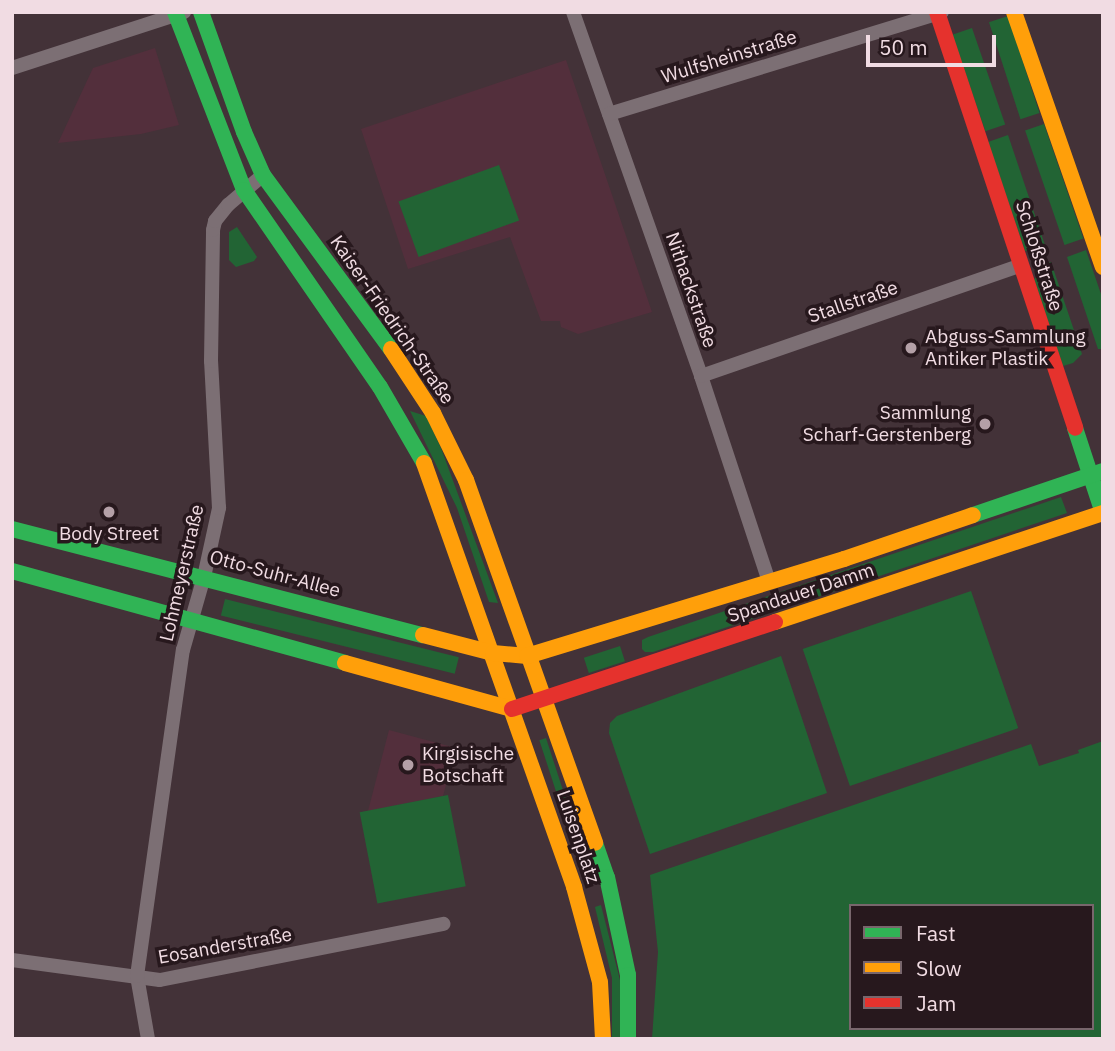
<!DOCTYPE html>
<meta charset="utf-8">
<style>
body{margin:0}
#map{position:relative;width:1115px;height:1051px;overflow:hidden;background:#433238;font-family:"IBM Plex Sans",sans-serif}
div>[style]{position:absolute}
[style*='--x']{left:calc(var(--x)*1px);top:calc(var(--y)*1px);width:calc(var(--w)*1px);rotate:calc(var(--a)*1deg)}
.built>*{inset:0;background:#532f3c}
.green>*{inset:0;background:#226434;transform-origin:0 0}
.street>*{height:14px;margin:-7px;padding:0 7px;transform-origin:7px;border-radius:7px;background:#7c6f74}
.fast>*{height:16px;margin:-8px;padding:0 8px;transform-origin:8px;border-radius:8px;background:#30b455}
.slow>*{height:16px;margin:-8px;padding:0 8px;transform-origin:8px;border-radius:8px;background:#ff9f0a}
.jam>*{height:16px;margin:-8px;padding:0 8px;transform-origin:8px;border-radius:8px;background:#e5322d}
.dots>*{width:19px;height:19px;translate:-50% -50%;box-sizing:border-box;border:4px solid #27181d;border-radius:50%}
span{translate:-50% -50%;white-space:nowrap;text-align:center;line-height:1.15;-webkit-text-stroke:7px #27181d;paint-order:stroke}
.street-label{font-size:19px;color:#f1dce3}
.poi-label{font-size:19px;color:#f1dce3}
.left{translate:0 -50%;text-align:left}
.right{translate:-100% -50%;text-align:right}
.frame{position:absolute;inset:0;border:14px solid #f1dce3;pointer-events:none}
.legend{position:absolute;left:849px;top:904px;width:245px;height:126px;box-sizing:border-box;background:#27181d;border:2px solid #78666c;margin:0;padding:9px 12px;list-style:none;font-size:21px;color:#f1dce3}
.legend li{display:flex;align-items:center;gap:14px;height:35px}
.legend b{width:35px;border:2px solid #78666c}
.scale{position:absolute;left:866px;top:35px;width:130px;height:32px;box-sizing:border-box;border:4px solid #f1dce3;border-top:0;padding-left:9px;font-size:21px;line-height:24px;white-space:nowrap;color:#f1dce3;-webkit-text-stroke:5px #27181d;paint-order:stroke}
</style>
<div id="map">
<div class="built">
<div style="clip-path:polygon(155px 48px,179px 125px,141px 134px,58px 143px,93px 68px)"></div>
<div style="clip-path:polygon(566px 60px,652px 312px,578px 334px,561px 327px,560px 321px,541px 321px,510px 237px,408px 269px,361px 129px)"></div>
<div style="clip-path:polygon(389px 730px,456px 748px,443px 796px,368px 811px)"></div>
</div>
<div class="green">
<div style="left:1008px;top:16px;width:102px;height:20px;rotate:72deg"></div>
<div style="left:972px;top:28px;width:102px;height:21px;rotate:71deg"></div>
<div style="left:1044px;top:124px;width:121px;height:20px;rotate:71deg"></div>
<div style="clip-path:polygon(1008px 135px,1047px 251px,1031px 256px,1029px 250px,1025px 251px,988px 142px)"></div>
<div style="left:499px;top:165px;width:59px;height:107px;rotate:70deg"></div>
<div style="clip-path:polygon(237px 227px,257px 257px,254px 261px,236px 267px,229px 260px,229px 232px)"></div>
<div style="clip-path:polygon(1086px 250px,1103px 300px,1103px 349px,1098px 349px,1067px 257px)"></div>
<div style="clip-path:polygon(1051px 262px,1082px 354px,1073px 363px,1063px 366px,1034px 279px,1037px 277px,1034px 268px)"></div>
<div style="clip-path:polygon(410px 411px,426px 416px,441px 448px,498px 603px,489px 602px,457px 508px)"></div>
<div style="clip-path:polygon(1061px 497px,1067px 513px,653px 652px,645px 652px,642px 649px,642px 640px,648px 637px)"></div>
<div style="left:971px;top:591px;width:145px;height:178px;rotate:71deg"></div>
<div style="left:225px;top:599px;width:241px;height:17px;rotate:14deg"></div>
<div style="left:620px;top:646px;width:16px;height:38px;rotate:72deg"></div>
<div style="clip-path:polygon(781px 656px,827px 793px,650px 854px,609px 733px,610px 723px,617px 716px)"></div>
<div style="left:546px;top:738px;width:139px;height:7px;rotate:72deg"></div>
<div style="clip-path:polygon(evenodd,1103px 741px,1103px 1039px,652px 1039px,658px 952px,650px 875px,1031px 744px,1039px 766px,1079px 753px,1078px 750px,1103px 741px,851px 906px,1092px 906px,1092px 1028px,851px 1028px,851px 906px)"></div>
<div style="left:448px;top:795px;width:93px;height:90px;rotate:79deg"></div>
<div style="clip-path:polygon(601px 905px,621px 984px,620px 1039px,612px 1039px,612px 978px,595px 907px)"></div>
</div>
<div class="street">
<div style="--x:573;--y:12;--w:386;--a:70.6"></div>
<div style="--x:701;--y:376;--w:217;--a:71.7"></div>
<div style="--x:12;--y:68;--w:181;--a:-18"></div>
<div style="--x:609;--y:114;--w:348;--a:-17"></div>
<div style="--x:701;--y:376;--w:336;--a:-19.1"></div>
<div style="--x:12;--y:960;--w:149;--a:7.7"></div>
<div style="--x:160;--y:980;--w:289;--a:-11.2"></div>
<div style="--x:148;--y:1039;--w:64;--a:-99.9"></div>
<div style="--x:137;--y:976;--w:329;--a:-82"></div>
<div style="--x:183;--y:650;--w:76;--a:-74"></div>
<div style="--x:204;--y:577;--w:71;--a:-77.7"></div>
<div style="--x:219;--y:508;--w:147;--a:-93.1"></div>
<div style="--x:211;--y:361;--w:131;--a:-89.1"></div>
<div style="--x:213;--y:230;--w:9;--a:-77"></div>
<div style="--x:215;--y:221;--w:21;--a:-51"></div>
<div style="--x:228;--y:205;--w:46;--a:-40.6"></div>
</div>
<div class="fast">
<div style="--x:175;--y:12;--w:191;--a:68.8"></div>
<div style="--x:244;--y:190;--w:239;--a:55.4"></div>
<div style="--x:380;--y:387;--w:88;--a:59.9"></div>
<div style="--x:201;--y:12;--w:127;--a:70.3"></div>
<div style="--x:244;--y:132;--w:47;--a:66.2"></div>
<div style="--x:263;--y:175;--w:216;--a:53.7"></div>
<div style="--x:1075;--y:428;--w:89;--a:71.8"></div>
<div style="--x:973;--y:515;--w:137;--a:-18.7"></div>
<div style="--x:12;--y:529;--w:424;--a:14.5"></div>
<div style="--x:12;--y:571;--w:345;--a:15.4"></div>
<div style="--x:595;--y:843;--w:36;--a:71"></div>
<div style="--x:607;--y:877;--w:100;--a:77.9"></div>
<div style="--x:628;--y:975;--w:64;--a:90"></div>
</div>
<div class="slow">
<div style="--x:1014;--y:12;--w:270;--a:70.8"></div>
<div style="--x:391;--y:349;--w:77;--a:56.7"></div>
<div style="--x:433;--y:413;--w:75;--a:63.8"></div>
<div style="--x:466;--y:480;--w:385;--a:70.4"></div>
<div style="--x:424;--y:463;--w:450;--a:70.5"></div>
<div style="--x:574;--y:887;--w:98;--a:74.7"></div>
<div style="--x:600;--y:982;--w:57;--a:87"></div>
<div style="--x:775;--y:622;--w:346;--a:-18.4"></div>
<div style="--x:423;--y:635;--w:72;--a:14.4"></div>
<div style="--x:493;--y:653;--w:34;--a:5"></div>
<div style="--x:527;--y:656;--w:332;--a:-17"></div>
<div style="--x:844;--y:559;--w:136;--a:-18.8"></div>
<div style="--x:345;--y:663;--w:173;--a:15.4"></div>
</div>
<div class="jam">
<div style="--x:937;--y:12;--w:438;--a:71.6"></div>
<div style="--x:512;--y:709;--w:277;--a:-18.3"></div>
</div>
<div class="dots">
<div style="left:911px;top:348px;background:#b4a0a7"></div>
<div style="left:985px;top:424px;background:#b4a0a7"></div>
<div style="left:109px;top:512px;background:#b4a0a7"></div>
<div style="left:408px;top:765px;background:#b4a0a7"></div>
</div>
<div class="street-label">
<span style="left:729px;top:57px;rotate:-17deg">Wulfsheinstraße</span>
<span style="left:1039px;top:256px;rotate:72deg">Schloßstraße</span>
<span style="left:691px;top:290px;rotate:71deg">Nithackstraße</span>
<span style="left:853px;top:302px;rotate:-19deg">Stallstraße</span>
<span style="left:392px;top:320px;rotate:55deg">Kaiser-Friedrich-Straße</span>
<span style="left:182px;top:573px;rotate:-77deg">Lohmeyerstraße</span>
<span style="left:275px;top:574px;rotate:15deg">Otto-Suhr-Allee</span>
<span style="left:801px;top:593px;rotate:-18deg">Spandauer Damm</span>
<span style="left:578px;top:837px;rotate:71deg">Luisenplatz</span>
<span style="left:225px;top:946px;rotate:-10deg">Eosanderstraße</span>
</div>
<div class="poi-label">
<span class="left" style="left:925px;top:348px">Abguss-Sammlung<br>Antiker Plastik</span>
<span class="right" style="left:971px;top:424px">Sammlung<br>Scharf-Gerstenberg</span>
<span style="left:109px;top:534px">Body Street</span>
<span class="left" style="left:422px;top:765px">Kirgisische<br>Botschaft</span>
</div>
<div class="frame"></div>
<ul class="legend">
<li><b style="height:9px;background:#30b455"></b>Fast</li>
<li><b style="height:9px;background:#ff9f0a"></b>Slow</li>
<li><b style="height:9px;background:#e5322d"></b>Jam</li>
</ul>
<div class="scale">50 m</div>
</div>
